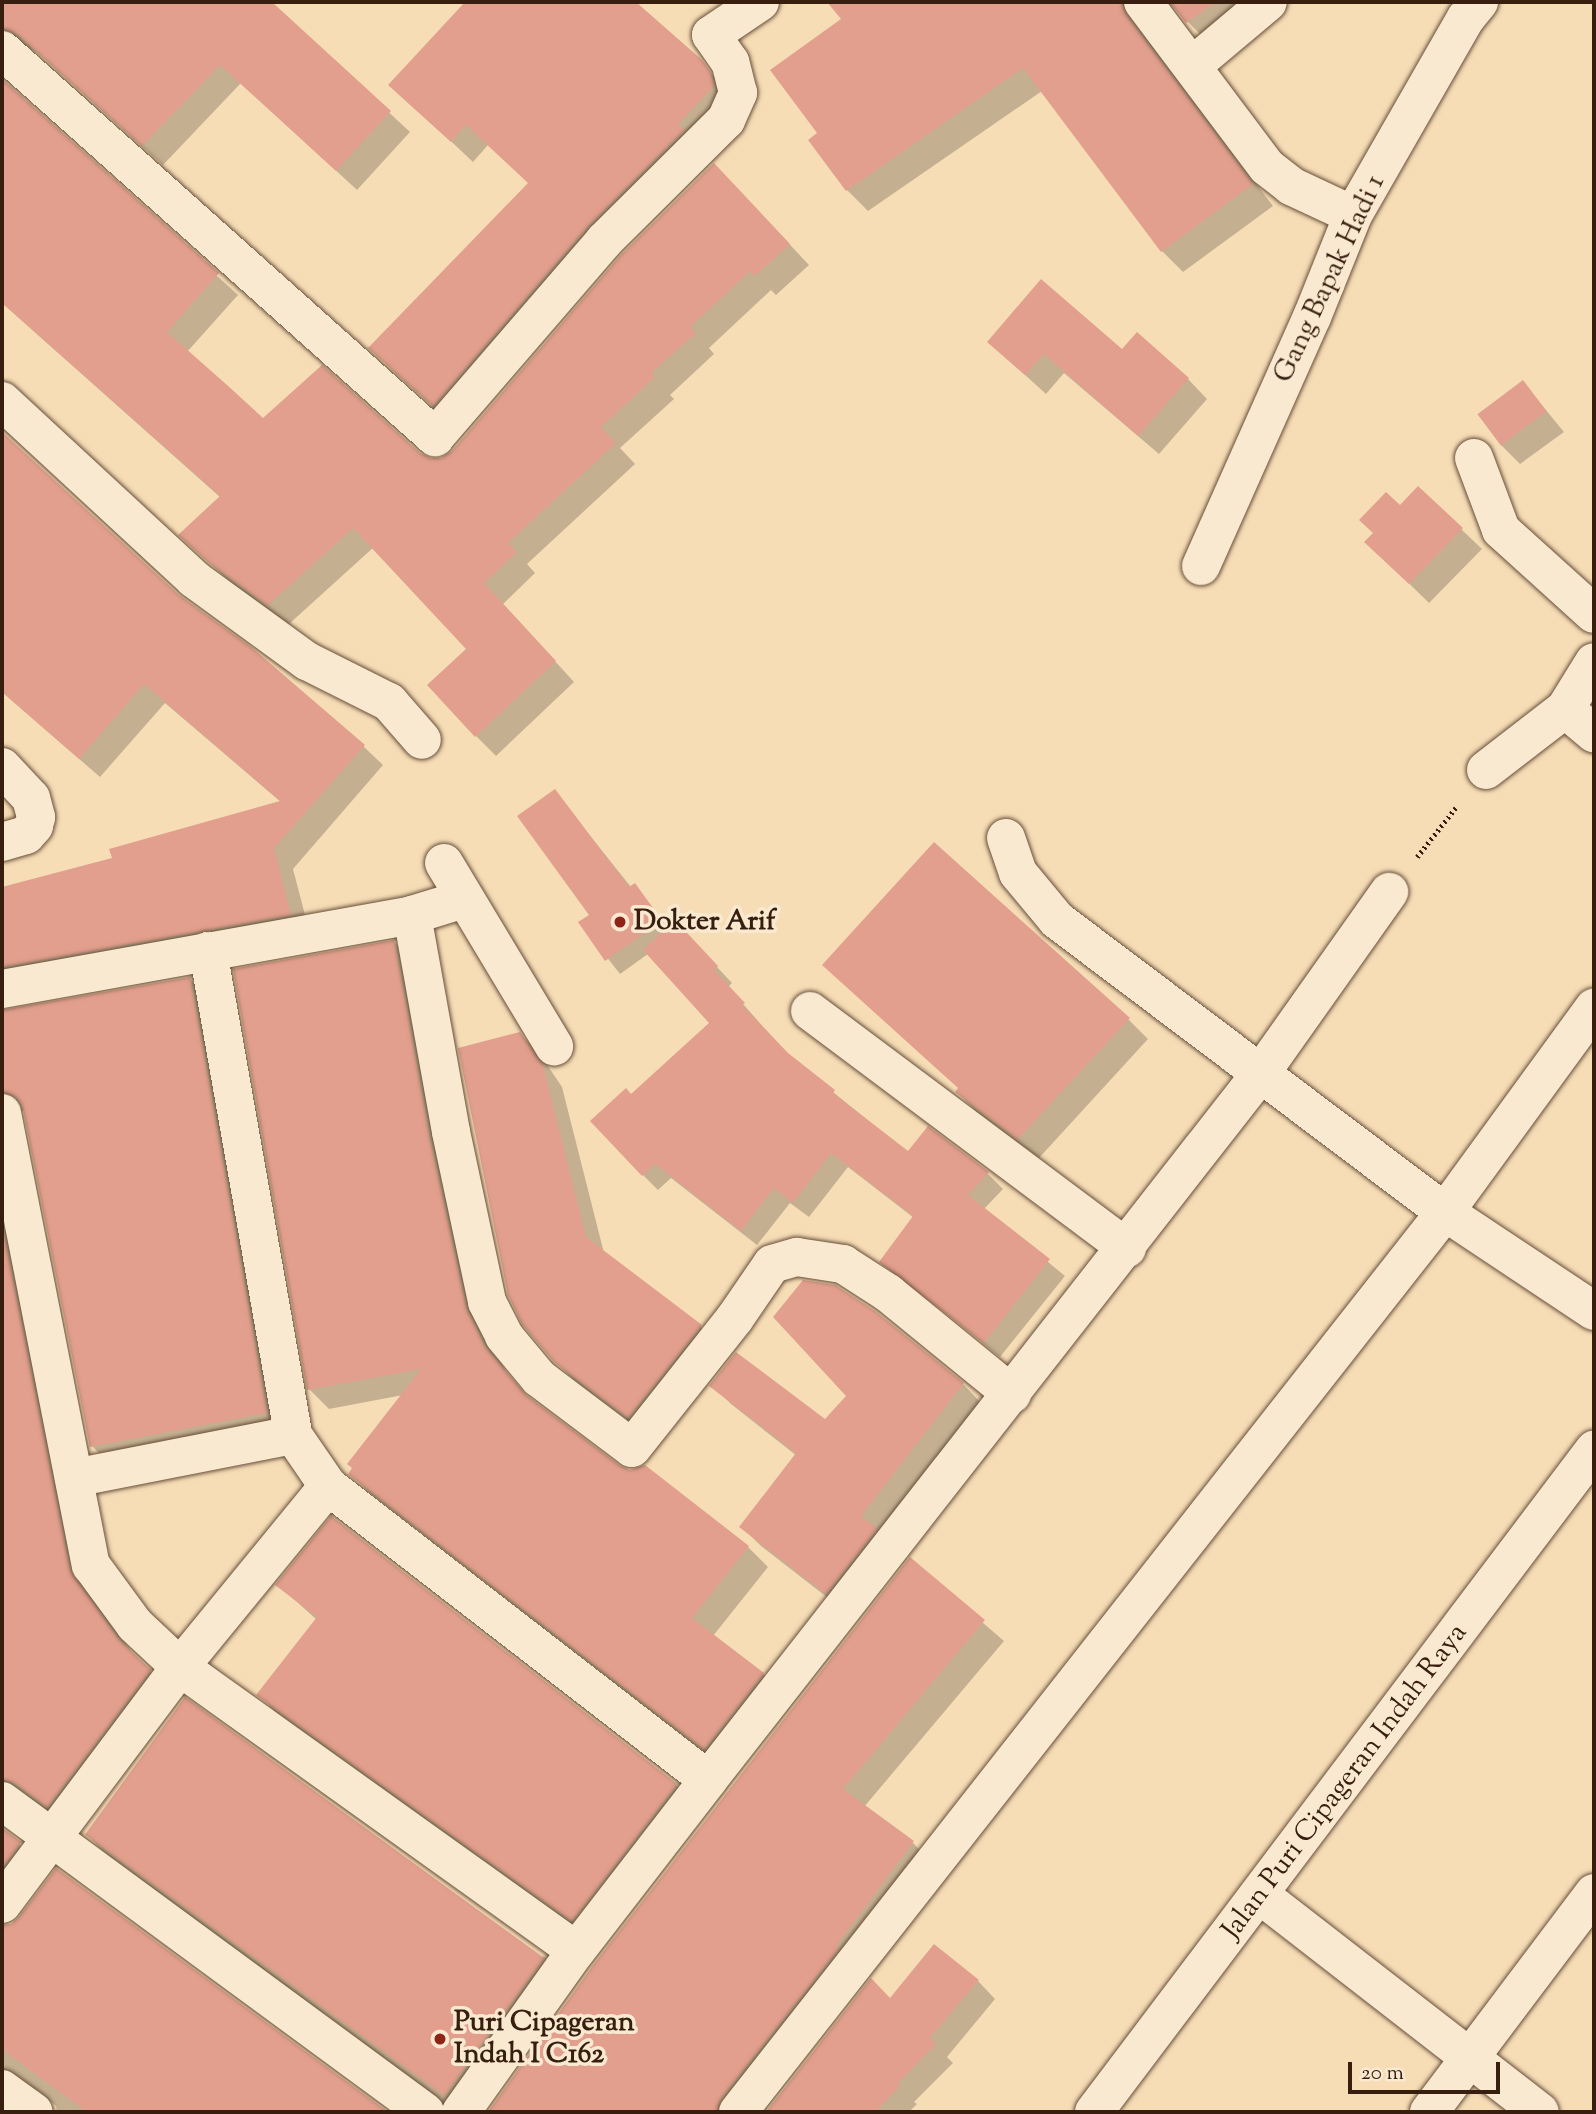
<!DOCTYPE html>
<style>
body{margin:0}
#map{position:relative;width:1596px;height:2114px;overflow:hidden;background:#f6ddb6;font-family:"Sorts Mill Goudy",serif}
div>[style]{position:absolute}
[style*='--x']{left:calc(var(--x)*1px);top:calc(var(--y)*1px);width:calc(var(--w)*1px);rotate:calc(var(--a)*1deg)}
.shadow>*{inset:0;background:#0003}
.building>*{inset:0;background:#e29f8d;transform-origin:0 0}
.path>*{height:4.5px;margin-top:-2.25px;transform-origin:0;background:repeating-linear-gradient(90deg,#371e0f 0 2px,transparent 0 5.5px)}
.roads{filter:drop-shadow(0 0 2px #674e39) drop-shadow(0 0 2px #674e39)}
.minor>*{height:38px;margin:-19px;padding:0 19px;transform-origin:19px;border-radius:19px;background:#f9e9d0}
.dots>*{width:19px;height:19px;translate:-50% -50%;box-sizing:border-box;border:4px solid #f9e9d0;border-radius:50%}
span{translate:-50% -50%;white-space:nowrap;text-align:center;line-height:1.15;-webkit-text-stroke:7px #f9e9d0;paint-order:stroke}
.street-label{font-size:28px;color:#371e0f}
.poi-label{font-size:28px;color:#371e0f;font-weight:700}
.left{translate:0 -50%;text-align:left}
.frame{position:absolute;inset:0;border:4px solid #371e0f;pointer-events:none}
.scale{position:absolute;left:1348px;top:2062px;width:152px;height:32px;box-sizing:border-box;border:4px solid #371e0f;border-top:0;padding-left:9px;font-size:21px;line-height:24px;white-space:nowrap;color:#371e0f;-webkit-text-stroke:5px #f9e9d0;paint-order:stroke}
</style>
<div id="map">
<div class="shadow">
<div style="clip-path:polygon(2px 2px,270px 2px,410px 132px,357px 190px,241px 83px,163px 165px,38px 53px,29px 48px,2px 63px)"></div>
<div style="clip-path:polygon(467px 2px,635px 2px,701px 62px,730px 94px,455px 426px,391px 369px,530px 184px,488px 145px,473px 162px,391px 85px)"></div>
<div style="clip-path:polygon(830px 2px,1160px 2px,1146px 38px,1273px 206px,1183px 272px,1162px 251px,1042px 91px,868px 211px,847px 190px,819px 134px,843px 20px)"></div>
<div style="clip-path:polygon(1168px 2px,1266px 2px,1209px 43px)"></div>
<div style="clip-path:polygon(2px 80px,238px 295px,187px 352px,263px 420px,419px 455px,431px 460px,443px 459px,453px 453px,734px 185px,809px 265px,776px 295px,771px 290px,709px 348px,714px 354px,670px 395px,674px 399px,620px 448px,635px 464px,527px 564px,535px 573px,503px 604px,574px 682px,496px 756px,476px 736px,469px 649px,374px 547px,289px 624px,230px 582px,201px 555px,221px 498px,2px 303px)"></div>
<div style="clip-path:polygon(989px 342px,1123px 351px,1188px 379px,1207px 399px,1159px 454px,1064px 373px,1046px 394px)"></div>
<div style="clip-path:polygon(1523px 382px,1564px 432px,1520px 464px,1500px 444px,1478px 414px)"></div>
<div style="clip-path:polygon(2px 434px,178px 596px,363px 746px,383px 765px,293px 869px,310px 934px,2px 1000px,2px 889px,114px 859px,281px 802px,165px 703px,100px 777px,2px 692px)"></div>
<div style="clip-path:polygon(1418px 488px,1482px 549px,1429px 603px,1387px 562px,1400px 508px)"></div>
<div style="clip-path:polygon(555px 792px,631px 887px,635px 885px,669px 928px,690px 938px,732px 983px,728px 987px,790px 1057px,908px 1153px,987px 1173px,1003px 1189px,984px 1209px,1065px 1276px,1000px 1357px,882px 1261px,914px 1218px,848px 1167px,809px 1217px,790px 1203px,757px 1245px,671px 1178px,658px 1190px,643px 1175px,632px 1097px,711px 1023px,648px 954px,620px 974px,580px 923px,591px 915px)"></div>
<div style="clip-path:polygon(394px 942px,414px 962px,487px 1333px,506px 1372px,533px 1403px,618px 1467px,748px 1547px,768px 1567px,713px 1636px,763px 1674px,783px 1694px,725px 1768px,370px 1493px,350px 1473px,403px 1395px,329px 1409px,309px 1389px)"></div>
<div style="clip-path:polygon(190px 979px,210px 999px,286px 1432px,111px 1465px,92px 1446px,26px 1111px,17px 1111px,2px 1124px,2px 1012px)"></div>
<div style="clip-path:polygon(1128px 1019px,1148px 1039px,1039px 1158px,977px 1112px,957px 1092px)"></div>
<div style="clip-path:polygon(520px 1034px,540px 1054px,562px 1087px,604px 1253px,700px 1326px,720px 1346px,649px 1436px,576px 1382px,555px 1361px)"></div>
<div style="clip-path:polygon(2px 1149px,89px 1591px,135px 1657px,169px 1690px,68px 1826px,2px 1813px)"></div>
<div style="clip-path:polygon(963px 1384px,982px 1404px,846px 1612px,761px 1546px,742px 1527px,797px 1456px,731px 1404px,712px 1385px,825px 1422px)"></div>
<div style="clip-path:polygon(332px 1519px,676px 1785px,696px 1805px,592px 1939px,278px 1714px,258px 1694px,317px 1620px,278px 1585px)"></div>
<div style="clip-path:polygon(910px 1560px,1004px 1641px,864px 1807px,912px 1842px,932px 1862px,745px 2112px,490px 2112px,595px 1965px)"></div>
<div style="clip-path:polygon(2px 1829px,39px 1863px,2px 1915px)"></div>
<div style="clip-path:polygon(85px 1833px,544px 1957px,563px 1976px,455px 2112px,104px 1852px)"></div>
<div style="clip-path:polygon(57px 1870px,385px 2112px,57px 2112px,56px 2106px,36px 2090px,2px 2101px,2px 1927px,12px 1925px)"></div>
<div style="clip-path:polygon(978px 1981px,995px 1999px,947px 2057px,953px 2063px,914px 2102px,917px 2104px,909px 2112px,783px 2112px,774px 2104px,890px 2000px)"></div>
</div>
<div class="building">
<div style="clip-path:polygon(2px 2px,272px 2px,391px 111px,336px 171px,220px 65px,142px 146px,17px 34px,2px 29px)"></div>
<div style="clip-path:polygon(465px 2px,636px 2px,702px 60px,710px 71px,714px 86px,678px 124px,684px 130px,587px 227px,433px 406px,368px 348px,528px 183px,466px 125px,451px 142px,388px 85px)"></div>
<div style="clip-path:polygon(827px 2px,1122px 2px,1126px 15px,1253px 184px,1161px 252px,1023px 68px,846px 191px,808px 140px,817px 133px,770px 70px,841px 19px)"></div>
<div style="clip-path:polygon(1170px 2px,1216px 2px,1186px 23px)"></div>
<div style="clip-path:polygon(2px 79px,219px 273px,167px 332px,227px 385px,263px 418px,322px 365px,420px 453px,430px 458px,441px 458px,452px 451px,620px 256px,714px 163px,790px 244px,755px 276px,750px 271px,690px 327px,696px 333px,651px 373px,655px 377px,601px 427px,616px 443px,508px 543px,517px 552px,484px 583px,556px 661px,475px 737px,427px 685px,466px 649px,353px 528px,268px 605px,208px 562px,178px 535px,220px 496px,2px 303px)"></div>
<div style="clip-path:polygon(1041px 279px,1122px 349px,1137px 332px,1189px 378px,1138px 436px,1044px 354px,1025px 375px,987px 342px)"></div>
<div style="left:1523px;top:380px;width:39px;height:57px;rotate:53deg"></div>
<div style="clip-path:polygon(2px 432px,179px 595px,251px 647px,365px 745px,274px 848px,291px 915px,2px 967px,2px 887px,112px 858px,109px 849px,280px 801px,144px 684px,79px 759px,2px 692px)"></div>
<div style="clip-path:polygon(1418px 486px,1463px 528px,1409px 584px,1364px 542px,1373px 533px,1359px 520px,1386px 492px,1400px 505px)"></div>
<div style="clip-path:polygon(555px 789px,629px 887px,635px 883px,662px 921px,605px 961px,578px 922px,589px 915px,517px 816px)"></div>
<div style="clip-path:polygon(934px 842px,1130px 1018px,1018px 1139px,955px 1092px,958px 1088px,822px 965px)"></div>
<div style="clip-path:polygon(675px 920px,718px 966px,714px 970px,745px 1003px,742px 1005px,788px 1053px,835px 1090px,833px 1093px,908px 1151px,928px 1126px,989px 1172px,968px 1195px,1050px 1259px,984px 1343px,879px 1262px,913px 1216px,831px 1153px,793px 1203px,774px 1188px,741px 1231px,655px 1164px,642px 1176px,590px 1121px,626px 1088px,631px 1094px,709px 1023px,643px 950px)"></div>
<div style="clip-path:polygon(394px 940px,429px 1136px,466px 1307px,484px 1346px,526px 1395px,619px 1465px,630px 1470px,645px 1465px,749px 1546px,692px 1618px,764px 1673px,704px 1749px,348px 1474px,352px 1468px,347px 1464px,421px 1369px,307px 1390px,233px 969px)"></div>
<div style="clip-path:polygon(190px 977px,267px 1413px,90px 1447px,23px 1109px,18px 1098px,2px 1092px,2px 1010px)"></div>
<div style="clip-path:polygon(520px 1032px,543px 1065px,586px 1237px,702px 1325px,628px 1418px,554px 1362px,522px 1324px,508px 1295px,458px 1048px)"></div>
<div style="clip-path:polygon(2px 1225px,70px 1570px,117px 1638px,151px 1670px,47px 1807px,15px 1783px,2px 1780px)"></div>
<div style="clip-path:polygon(803px 1280px,835px 1285px,875px 1311px,964px 1383px,861px 1516px,877px 1529px,826px 1594px,739px 1527px,796px 1453px,709px 1386px,736px 1352px,825px 1419px,846px 1396px,773px 1317px)"></div>
<div style="clip-path:polygon(331px 1516px,677px 1784px,572px 1921px,256px 1695px,317px 1617px,275px 1585px)"></div>
<div style="clip-path:polygon(910px 1557px,985px 1620px,843px 1789px,914px 1841px,836px 1946px,839px 1948px,721px 2098px,717px 2112px,488px 2112px,594px 1964px)"></div>
<div style="left:185px;top:1697px;width:444px;height:170px;rotate:36deg"></div>
<div style="clip-path:polygon(2px 1828px,21px 1842px,2px 1868px)"></div>
<div style="clip-path:polygon(56px 1868px,388px 2112px,87px 2112px,50px 2085px,2px 2049px,2px 1925px,11px 1924px,19px 1917px)"></div>
<div style="clip-path:polygon(934px 1944px,979px 1980px,930px 2038px,936px 2044px,898px 2083px,901px 2085px,875px 2112px,766px 2112px,871px 1978px,890px 1998px)"></div>
</div>
<div class="path">
<div style="--x:1417;--y:857;--w:65;--a:-51.9"></div>
</div>
<div class="roads">
<div class="minor">
<div style="--x:1143;--y:2;--w:206;--a:53.1"></div>
<div style="--x:1267;--y:167;--w:31;--a:38"></div>
<div style="--x:1291;--y:186;--w:68;--a:25.1"></div>
<div style="--x:2;--y:50;--w:581;--a:41.79"></div>
<div style="--x:435;--y:437;--w:259;--a:-49.2"></div>
<div style="--x:604;--y:241;--w:172;--a:-44.8"></div>
<div style="--x:726;--y:120;--w:30;--a:-66"></div>
<div style="--x:738;--y:93;--w:32;--a:-104"></div>
<div style="--x:730;--y:62;--w:33;--a:-125"></div>
<div style="--x:711;--y:35;--w:59;--a:-34"></div>
<div style="--x:1192;--y:66;--w:99;--a:-40.1"></div>
<div style="--x:2;--y:401;--w:262;--a:42.8"></div>
<div style="--x:194;--y:579;--w:140;--a:36"></div>
<div style="--x:307;--y:661;--w:92;--a:26.6"></div>
<div style="--x:389;--y:702;--w:50;--a:49"></div>
<div style="--x:1474;--y:458;--w:77;--a:69.4"></div>
<div style="--x:1501;--y:530;--w:125;--a:42.1"></div>
<div style="--x:1201;--y:566;--w:273;--a:-66"></div>
<div style="--x:1312;--y:317;--w:110;--a:-68.1"></div>
<div style="--x:1353;--y:215;--w:227;--a:-60.2"></div>
<div style="--x:1466;--y:18;--w:21;--a:-51"></div>
<div style="--x:1565;--y:709;--w:38;--a:40"></div>
<div style="--x:2;--y:767;--w:42;--a:46.9"></div>
<div style="--x:31;--y:798;--w:20;--a:75"></div>
<div style="--x:36;--y:817;--w:9;--a:103"></div>
<div style="--x:34;--y:826;--w:12;--a:132"></div>
<div style="--x:26;--y:835;--w:25;--a:164"></div>
<div style="--x:1486;--y:770;--w:100;--a:-37.7"></div>
<div style="--x:1565;--y:709;--w:55;--a:-58.3"></div>
<div style="--x:1006;--y:838;--w:37;--a:71"></div>
<div style="--x:1018;--y:873;--w:61;--a:50.3"></div>
<div style="--x:1057;--y:920;--w:486;--a:37"></div>
<div style="--x:1445;--y:1212;--w:179;--a:33.6"></div>
<div style="--x:444;--y:863;--w:214;--a:59"></div>
<div style="--x:412;--y:915;--w:220;--a:79.8"></div>
<div style="--x:451;--y:1132;--w:174;--a:78"></div>
<div style="--x:487;--y:1302;--w:38;--a:63"></div>
<div style="--x:504;--y:1336;--w:55;--a:50.2"></div>
<div style="--x:539;--y:1378;--w:116;--a:37"></div>
<div style="--x:632;--y:1448;--w:166;--a:-51.6"></div>
<div style="--x:735;--y:1318;--w:65;--a:-55.6"></div>
<div style="--x:772;--y:1264;--w:26;--a:-16"></div>
<div style="--x:797;--y:1257;--w:47;--a:8.7"></div>
<div style="--x:843;--y:1264;--w:54;--a:32.8"></div>
<div style="--x:888;--y:1293;--w:160;--a:39.2"></div>
<div style="--x:208;--y:951;--w:491;--a:80"></div>
<div style="--x:293;--y:1435;--w:62;--a:55.5"></div>
<div style="--x:328;--y:1486;--w:480;--a:37.7"></div>
<div style="--x:2;--y:989;--w:417;--a:-10.2"></div>
<div style="--x:412;--y:915;--w:54;--a:-17.1"></div>
<div style="--x:810;--y:1011;--w:396;--a:36.8"></div>
<div style="--x:2;--y:1113;--w:461;--a:78.9"></div>
<div style="--x:91;--y:1565;--w:74;--a:53.7"></div>
<div style="--x:135;--y:1625;--w:62;--a:43"></div>
<div style="--x:180;--y:1667;--w:487;--a:35.6"></div>
<div style="--x:74;--y:1478;--w:223;--a:-11.1"></div>
<div style="--x:2;--y:1801;--w:525;--a:36.32"></div>
<div style="--x:1260;--y:1895;--w:354;--a:37.8"></div>
<div style="--x:2;--y:1904;--w:296;--a:-53.1"></div>
<div style="--x:180;--y:1667;--w:234;--a:-50.7"></div>
<div style="--x:2;--y:2089;--w:39;--a:36"></div>
<div style="--x:461;--y:2112;--w:198;--a:-54.5"></div>
<div style="--x:576;--y:1951;--w:216;--a:-52.3"></div>
<div style="--x:708;--y:1780;--w:898;--a:-51.97"></div>
<div style="--x:1261;--y:1073;--w:222;--a:-54.7"></div>
<div style="--x:738;--y:2112;--w:1144;--a:-51.85"></div>
<div style="--x:1445;--y:1212;--w:253;--a:-53.9"></div>
<div style="--x:1094;--y:2112;--w:830;--a:-52.94"></div>
<div style="--x:1429;--y:2112;--w:274;--a:-53"></div>
</div>
</div>
<div class="dots">
<div style="left:620px;top:922px;background:#8f2418"></div>
<div style="left:440px;top:2039px;background:#8f2418"></div>
</div>
<div class="street-label">
<span style="left:1330px;top:279px;rotate:-65deg">Gang Bapak Hadi 1</span>
<span style="left:1345px;top:1782px;rotate:-53deg">Jalan Puri Cipageran Indah Raya</span>
</div>
<div class="poi-label">
<span class="left" style="left:634px;top:922px">Dokter Arif</span>
<span class="left" style="left:454px;top:2039px">Puri Cipageran<br>Indah I C162</span>
</div>
<div class="frame"></div>
<div class="scale">20 m</div>
</div>
